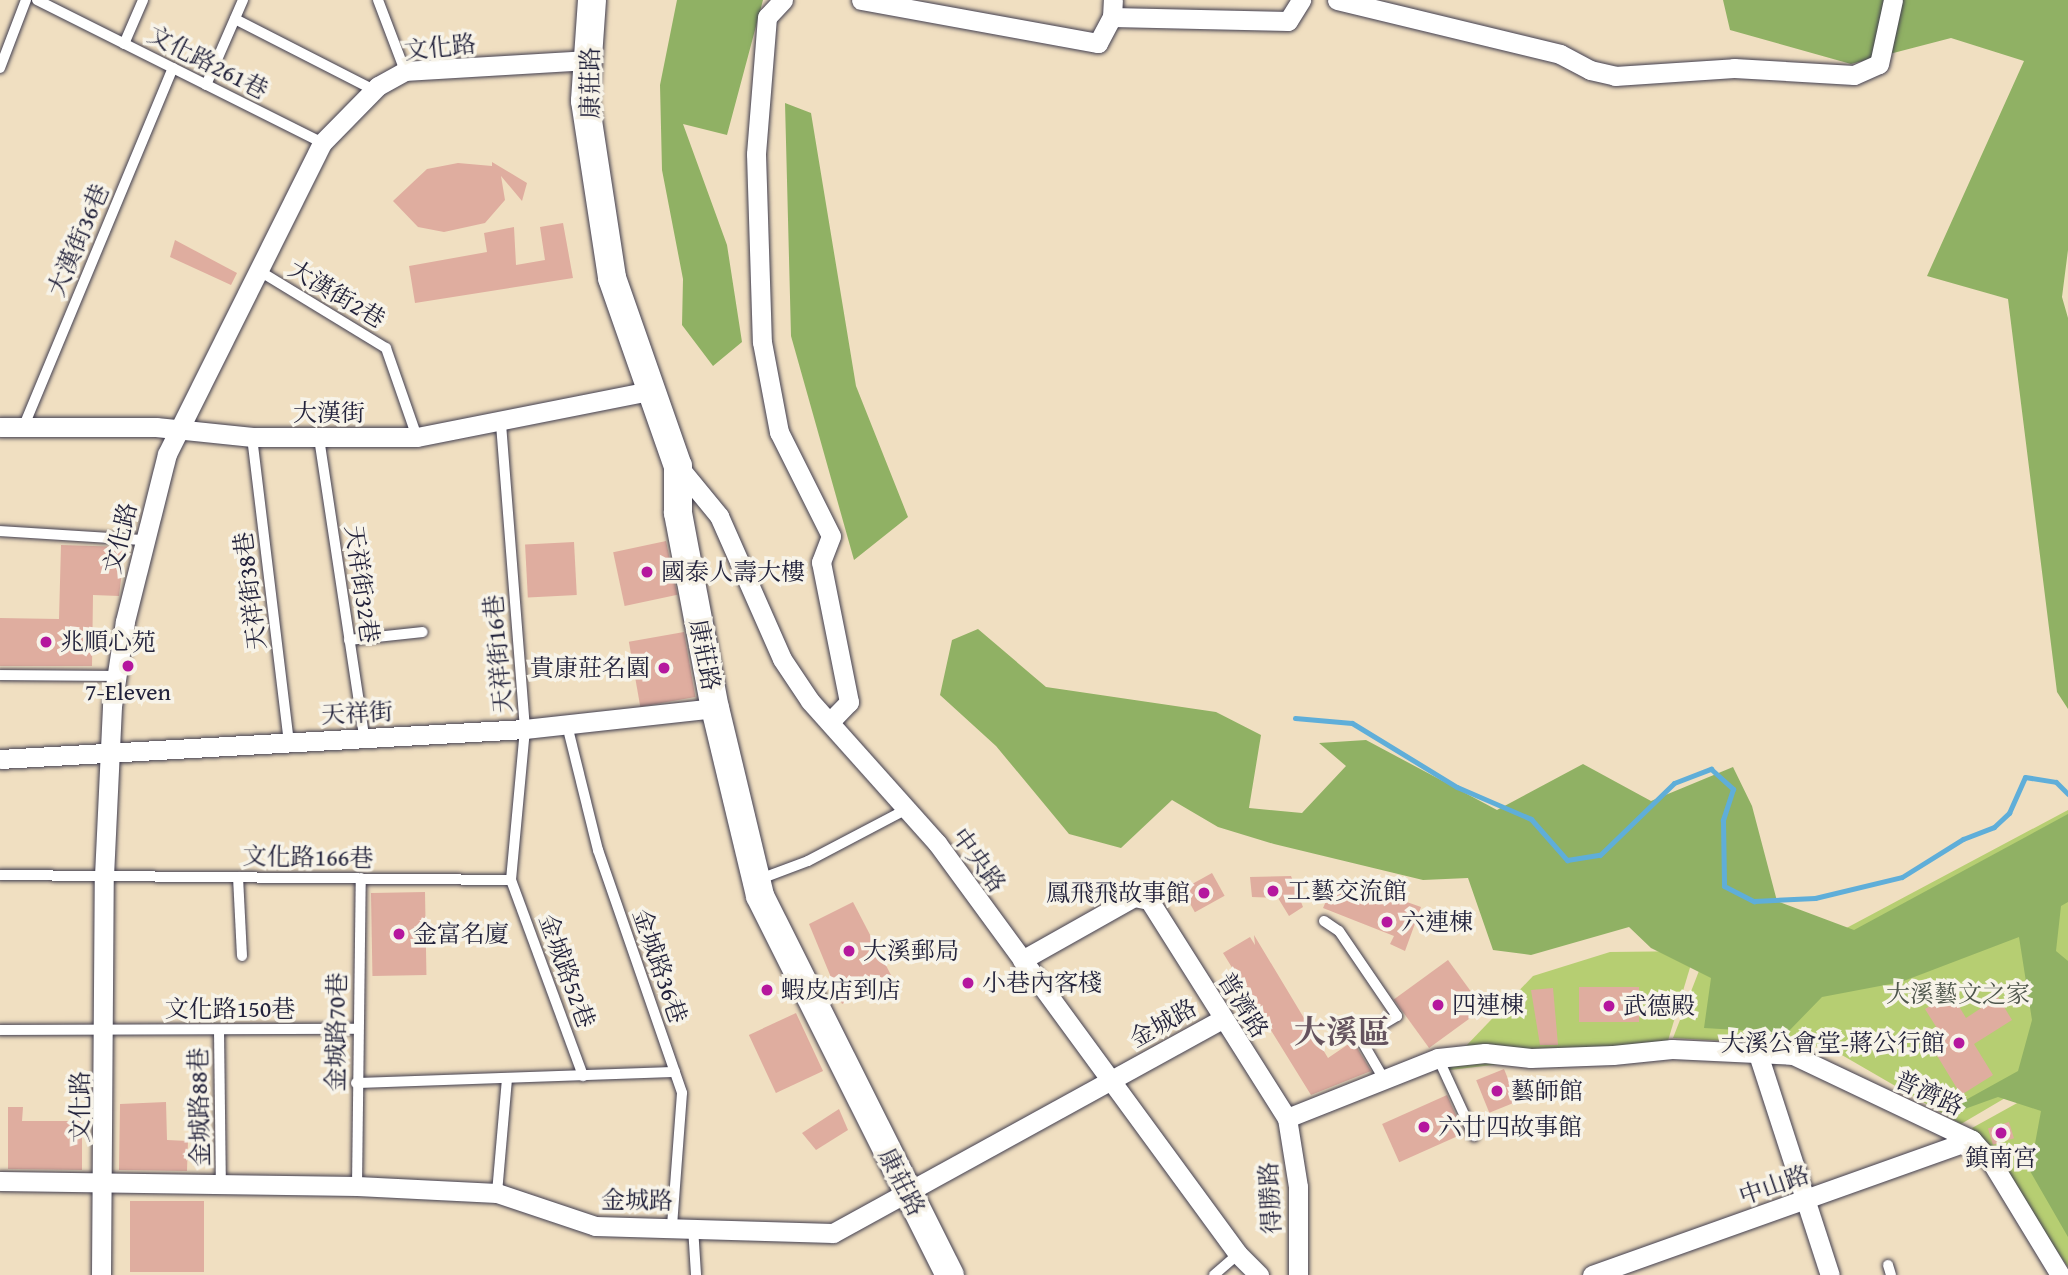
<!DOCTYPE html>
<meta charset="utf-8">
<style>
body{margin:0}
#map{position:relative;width:2068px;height:1275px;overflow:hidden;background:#f0dfc1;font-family:"Gentium Book Plus","Noto Serif TC",serif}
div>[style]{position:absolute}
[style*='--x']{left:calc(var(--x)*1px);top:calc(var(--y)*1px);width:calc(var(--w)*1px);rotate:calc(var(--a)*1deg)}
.green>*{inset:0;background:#b6ce72}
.forest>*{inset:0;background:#90b164}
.stream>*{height:5px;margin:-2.5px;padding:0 2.5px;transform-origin:2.5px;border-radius:2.5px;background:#5faed9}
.building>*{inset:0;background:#dfad9f;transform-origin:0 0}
.roads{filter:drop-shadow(0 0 2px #413e4f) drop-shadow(0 0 2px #413e4f)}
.lane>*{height:10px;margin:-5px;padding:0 5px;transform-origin:5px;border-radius:5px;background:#fff}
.street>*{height:19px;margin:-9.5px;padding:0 9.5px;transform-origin:9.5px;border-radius:9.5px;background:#fff}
.secondary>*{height:28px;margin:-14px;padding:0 14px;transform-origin:14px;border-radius:14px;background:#fff}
.dots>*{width:19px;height:19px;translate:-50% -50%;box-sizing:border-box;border:4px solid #f7f3e8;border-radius:50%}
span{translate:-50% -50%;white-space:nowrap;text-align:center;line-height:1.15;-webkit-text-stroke:7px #f7f3e8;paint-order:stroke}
.street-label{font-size:24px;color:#22223b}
.poi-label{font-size:24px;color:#22223b}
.left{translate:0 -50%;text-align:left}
.right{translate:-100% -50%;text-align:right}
.park-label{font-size:24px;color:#4e564c}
.district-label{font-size:32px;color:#64535e;font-weight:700}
</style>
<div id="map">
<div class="green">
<div style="clip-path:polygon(2068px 810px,2068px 1061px,1961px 1124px,1828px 1047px,1673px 1038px,1709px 945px,1807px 949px)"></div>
<div style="clip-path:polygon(1695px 951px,1667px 1044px,1442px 1071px,1533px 976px,1610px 952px)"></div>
<div style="clip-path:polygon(2068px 1075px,2068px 1267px,1972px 1128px)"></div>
</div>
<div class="forest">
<div style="clip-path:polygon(677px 0,763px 0,727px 135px,683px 124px,727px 245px,742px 342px,713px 366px,682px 325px,683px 279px,662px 170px,660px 85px)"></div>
<div style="clip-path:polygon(1723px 0,2068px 0,2068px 250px,2062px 297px,2068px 318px,2068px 709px,2057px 692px,2008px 299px,1927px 276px,2024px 61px,1951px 38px,1851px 64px,1730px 30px)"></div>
<div style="clip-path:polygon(785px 103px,811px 113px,856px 386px,908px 517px,854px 560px,791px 336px)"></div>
<div style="clip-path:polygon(978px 629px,1046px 687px,1216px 712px,1261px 735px,1249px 808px,1302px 813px,1346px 766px,1319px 743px,1366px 740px,1497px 810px,1583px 764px,1651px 801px,1733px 767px,1752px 806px,1777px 901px,1854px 930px,2068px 814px,2068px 902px,2061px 906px,2056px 951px,2068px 961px,2068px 1237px,2030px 1171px,2041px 1111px,1998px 1097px,1948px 1115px,1944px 1112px,2018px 1071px,2032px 1020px,2019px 937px,1901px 982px,1822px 997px,1787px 1033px,1704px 1028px,1711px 978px,1651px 948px,1629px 927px,1531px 955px,1493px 950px,1468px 878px,1423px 880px,1274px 844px,1218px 827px,1172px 800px,1121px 848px,1069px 834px,996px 746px,940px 695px,952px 640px)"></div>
</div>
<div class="stream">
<div style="--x:1295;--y:718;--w:57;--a:5"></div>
<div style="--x:1352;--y:723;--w:123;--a:31.4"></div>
<div style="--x:1457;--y:787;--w:81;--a:23.4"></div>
<div style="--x:1531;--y:819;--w:55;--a:48.7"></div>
<div style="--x:1567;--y:860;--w:33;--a:-9"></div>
<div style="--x:1600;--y:855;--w:103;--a:-44.2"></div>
<div style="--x:1674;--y:783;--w:40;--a:-21"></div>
<div style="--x:1711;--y:769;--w:30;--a:42"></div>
<div style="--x:1733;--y:789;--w:33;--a:108"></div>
<div style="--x:1723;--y:820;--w:66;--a:89.1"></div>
<div style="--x:1724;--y:886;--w:34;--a:27"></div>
<div style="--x:1754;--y:901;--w:61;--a:-2.8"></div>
<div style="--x:1815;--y:898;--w:89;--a:-13.6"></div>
<div style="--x:1902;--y:877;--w:72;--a:-31.9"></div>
<div style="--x:1963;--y:839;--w:33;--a:-21"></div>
<div style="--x:1994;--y:827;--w:21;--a:-43"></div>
<div style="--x:2009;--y:813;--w:39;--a:-66"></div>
<div style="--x:2025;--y:777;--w:31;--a:9"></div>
<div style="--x:2056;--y:782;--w:17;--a:45"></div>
</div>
<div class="building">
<div style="clip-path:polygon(492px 162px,527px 183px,522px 201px,501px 176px,505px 200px,485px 223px,444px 232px,418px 227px,393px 201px,427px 169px,458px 163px,492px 166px)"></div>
<div style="clip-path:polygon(563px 223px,573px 278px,415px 303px,409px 266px,487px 252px,484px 233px,514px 227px,516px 265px,545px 260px,540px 227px)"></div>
<div style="clip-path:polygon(175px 240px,237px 273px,231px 285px,170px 257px)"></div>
<div style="left:666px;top:541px;width:55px;height:54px;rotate:78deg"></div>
<div style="left:574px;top:542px;width:53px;height:49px;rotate:87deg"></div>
<div style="clip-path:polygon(61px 545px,125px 547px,119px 596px,93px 595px,92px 666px,0 666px,0 618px,59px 619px)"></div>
<div style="left:684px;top:632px;width:66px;height:56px;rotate:80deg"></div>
<div style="left:1212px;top:873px;width:26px;height:34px;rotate:61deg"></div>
<div style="clip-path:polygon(1291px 876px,1303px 907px,1289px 916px,1278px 898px,1252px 897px,1250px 877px)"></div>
<div style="clip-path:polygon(1332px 888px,1362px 900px,1367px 888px,1421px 907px,1405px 951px,1390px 944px,1394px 936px,1323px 908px)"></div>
<div style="left:425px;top:892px;width:83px;height:54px;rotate:89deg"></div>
<div style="clip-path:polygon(853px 902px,892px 977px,842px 1004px,809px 924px)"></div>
<div style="clip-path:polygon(1254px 935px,1328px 1058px,1353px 1041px,1371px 1071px,1311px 1095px,1223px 953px,1250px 937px,1255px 945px)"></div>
<div style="left:1448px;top:960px;width:60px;height:67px;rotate:54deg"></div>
<div style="left:1579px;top:987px;width:60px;height:35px"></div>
<div style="clip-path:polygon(1553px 988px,1558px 1045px,1540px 1045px,1531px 990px)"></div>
<div style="clip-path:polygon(1951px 993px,1966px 1018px,1998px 997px,2012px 1020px,1974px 1044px,1993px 1075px,1961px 1095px,1933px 1049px,1945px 1041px,1925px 1009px)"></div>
<div style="left:796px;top:1013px;width:64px;height:52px;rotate:65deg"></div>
<div style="left:1504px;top:1069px;width:35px;height:30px;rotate:68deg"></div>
<div style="left:1447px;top:1095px;width:42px;height:71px;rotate:66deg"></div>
<div style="clip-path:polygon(166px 1102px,167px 1140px,188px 1141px,187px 1171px,119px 1170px,120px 1104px)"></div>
<div style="clip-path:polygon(8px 1107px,23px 1107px,22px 1121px,82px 1121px,82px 1170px,8px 1169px)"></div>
<div style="clip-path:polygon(839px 1109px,848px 1130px,816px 1150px,802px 1133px)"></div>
<div style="left:2009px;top:1122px;width:17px;height:22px;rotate:73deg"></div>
<div style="left:130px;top:1201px;width:74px;height:71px"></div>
</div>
<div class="roads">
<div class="lane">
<div style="--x:37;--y:0;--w:319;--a:26.6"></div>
<div style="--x:378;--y:0;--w:76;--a:69.2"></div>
<div style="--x:235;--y:19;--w:156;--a:27.1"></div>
<div style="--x:124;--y:44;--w:48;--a:-66.6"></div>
<div style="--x:0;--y:68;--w:73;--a:-69.1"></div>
<div style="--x:206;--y:85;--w:93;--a:-66.5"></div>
<div style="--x:258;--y:270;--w:150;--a:31.4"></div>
<div style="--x:386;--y:348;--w:94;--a:70.8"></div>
<div style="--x:501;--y:424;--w:306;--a:85.5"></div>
<div style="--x:525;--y:729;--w:152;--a:95.3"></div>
<div style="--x:511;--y:880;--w:209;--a:69.8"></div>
<div style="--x:23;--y:428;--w:390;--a:-67.4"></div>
<div style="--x:252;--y:437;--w:306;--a:83.1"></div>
<div style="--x:319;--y:438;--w:302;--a:81.4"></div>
<div style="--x:0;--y:531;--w:145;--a:3.6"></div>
<div style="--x:349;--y:640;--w:74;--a:-6.2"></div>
<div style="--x:0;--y:675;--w:117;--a:0.5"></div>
<div style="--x:567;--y:725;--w:129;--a:76.1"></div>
<div style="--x:598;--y:850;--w:257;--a:70.9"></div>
<div style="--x:682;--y:1093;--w:132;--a:94.3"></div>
<div style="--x:0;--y:875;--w:511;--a:0.56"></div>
<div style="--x:238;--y:877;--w:79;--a:87.1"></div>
<div style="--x:760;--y:879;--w:51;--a:-20.6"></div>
<div style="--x:808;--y:861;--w:112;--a:-27.7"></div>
<div style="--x:1324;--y:921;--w:18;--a:34"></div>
<div style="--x:1339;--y:931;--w:103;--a:55.7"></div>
<div style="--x:1397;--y:1016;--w:43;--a:149.3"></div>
<div style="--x:1360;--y:1038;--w:50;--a:59.8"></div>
<div style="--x:0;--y:1030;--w:355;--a:-0.2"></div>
<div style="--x:219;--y:1030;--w:154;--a:89.3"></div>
<div style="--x:1438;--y:1058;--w:86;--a:65.2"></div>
<div style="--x:356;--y:1083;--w:319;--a:-2"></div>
<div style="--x:357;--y:1186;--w:308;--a:-89.3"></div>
<div style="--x:497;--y:1193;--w:115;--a:-85"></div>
<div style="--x:693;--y:1227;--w:48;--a:86.4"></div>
<div style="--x:1888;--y:1265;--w:10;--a:73"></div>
<div style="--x:1214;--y:1275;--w:32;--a:-41"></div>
</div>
<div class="street">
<div style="--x:783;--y:0;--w:23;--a:133"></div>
<div style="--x:767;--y:17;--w:137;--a:94.6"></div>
<div style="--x:756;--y:154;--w:188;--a:88.2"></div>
<div style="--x:762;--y:342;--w:92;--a:79.3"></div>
<div style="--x:779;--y:432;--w:116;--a:63.4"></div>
<div style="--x:831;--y:536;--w:28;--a:111"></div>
<div style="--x:821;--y:562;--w:143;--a:78.7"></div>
<div style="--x:849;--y:702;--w:28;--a:134"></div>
<div style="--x:861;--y:0;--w:241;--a:10.3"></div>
<div style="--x:1098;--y:43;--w:30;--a:-62"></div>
<div style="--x:1112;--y:17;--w:17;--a:-87"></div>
<div style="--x:1337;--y:0;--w:229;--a:13.6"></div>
<div style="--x:1560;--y:54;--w:34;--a:28"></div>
<div style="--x:1590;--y:70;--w:26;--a:13"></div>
<div style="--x:1615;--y:76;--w:119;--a:-3.8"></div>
<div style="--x:1734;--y:68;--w:120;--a:3.3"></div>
<div style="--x:1854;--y:75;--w:27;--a:-24"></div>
<div style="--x:1879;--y:64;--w:66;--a:-77.7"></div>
<div style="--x:1112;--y:17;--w:176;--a:1.3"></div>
<div style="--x:1288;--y:21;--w:25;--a:-58"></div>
<div style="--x:0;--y:427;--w:156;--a:0"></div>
<div style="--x:156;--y:427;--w:97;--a:5.9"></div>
<div style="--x:252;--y:437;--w:165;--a:0"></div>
<div style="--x:417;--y:437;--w:242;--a:-11.2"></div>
<div style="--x:678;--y:466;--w:65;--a:50.6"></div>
<div style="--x:719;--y:516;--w:156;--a:66.2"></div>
<div style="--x:782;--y:659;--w:50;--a:56.3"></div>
<div style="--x:810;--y:701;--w:191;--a:48.2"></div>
<div style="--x:937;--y:843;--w:509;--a:53.78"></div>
<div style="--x:1238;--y:1254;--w:30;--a:45"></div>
<div style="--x:0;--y:759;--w:526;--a:-3.27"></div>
<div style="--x:525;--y:729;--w:191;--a:-6.3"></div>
<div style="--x:1022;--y:960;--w:129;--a:-29.4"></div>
<div style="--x:1134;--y:897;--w:15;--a:11"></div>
<div style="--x:1149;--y:900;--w:258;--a:57.7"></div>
<div style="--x:1287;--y:1118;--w:70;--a:80.9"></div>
<div style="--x:1298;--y:1187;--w:88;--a:90"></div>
<div style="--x:1758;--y:1054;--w:232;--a:72"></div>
<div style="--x:1287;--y:1118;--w:162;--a:-21.7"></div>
<div style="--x:1438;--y:1058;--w:47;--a:-6.1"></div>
<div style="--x:1485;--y:1053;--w:46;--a:6.2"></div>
<div style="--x:1531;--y:1058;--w:82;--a:-2.1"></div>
<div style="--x:1613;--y:1055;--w:59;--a:-5.8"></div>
<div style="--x:1672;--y:1049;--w:121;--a:2.8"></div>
<div style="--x:1793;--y:1055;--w:198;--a:25.4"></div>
<div style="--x:1972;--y:1140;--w:30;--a:49"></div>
<div style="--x:1992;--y:1163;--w:131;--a:58.7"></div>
<div style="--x:0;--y:1181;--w:357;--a:0.8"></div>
<div style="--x:357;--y:1186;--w:140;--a:2.9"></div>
<div style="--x:497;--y:1193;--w:103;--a:18.6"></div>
<div style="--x:595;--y:1226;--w:238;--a:1.7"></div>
<div style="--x:833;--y:1233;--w:444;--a:-28.8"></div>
<div style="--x:101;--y:1275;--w:399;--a:-89.6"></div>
<div style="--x:104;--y:876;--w:170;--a:-87.3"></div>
<div style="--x:112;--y:706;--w:86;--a:-81.3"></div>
<div style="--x:125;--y:621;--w:172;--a:-75.9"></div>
<div style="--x:167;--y:454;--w:347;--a:-63.5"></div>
<div style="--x:322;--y:143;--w:80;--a:-45.5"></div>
<div style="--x:378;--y:86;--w:31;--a:-29"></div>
<div style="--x:405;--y:71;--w:183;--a:-3.4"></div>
<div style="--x:1592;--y:1275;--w:403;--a:-19.6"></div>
</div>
<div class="secondary">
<div style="--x:592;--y:0;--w:101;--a:94"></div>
<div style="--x:585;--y:101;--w:179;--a:81.3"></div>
<div style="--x:612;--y:278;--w:199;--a:70.7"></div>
<div style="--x:678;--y:466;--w:47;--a:90"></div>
<div style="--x:678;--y:513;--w:198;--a:79.3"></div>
<div style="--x:715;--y:708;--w:193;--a:76.5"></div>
<div style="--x:760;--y:896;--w:424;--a:63.4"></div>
</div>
</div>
<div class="dots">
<div style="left:647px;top:572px;background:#b5179e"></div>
<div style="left:46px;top:642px;background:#b5179e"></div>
<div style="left:128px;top:666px;background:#b5179e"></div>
<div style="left:664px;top:668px;background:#b5179e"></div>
<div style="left:1273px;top:891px;background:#b5179e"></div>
<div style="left:1204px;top:893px;background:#b5179e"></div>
<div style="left:1387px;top:922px;background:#b5179e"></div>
<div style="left:399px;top:934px;background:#b5179e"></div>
<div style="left:849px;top:951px;background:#b5179e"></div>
<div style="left:968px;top:983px;background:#b5179e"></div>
<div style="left:767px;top:990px;background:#b5179e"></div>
<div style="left:1438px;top:1005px;background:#b5179e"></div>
<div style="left:1609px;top:1006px;background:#b5179e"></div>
<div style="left:1959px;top:1043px;background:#b5179e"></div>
<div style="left:1497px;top:1091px;background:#b5179e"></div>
<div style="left:1424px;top:1127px;background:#b5179e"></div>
<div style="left:2001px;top:1133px;background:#b5179e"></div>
</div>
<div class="street-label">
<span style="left:440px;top:47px;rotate:-6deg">文化路</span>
<span style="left:208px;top:62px;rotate:27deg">文化路261巷</span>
<span style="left:590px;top:83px;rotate:-90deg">康莊路</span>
<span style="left:78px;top:240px;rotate:-67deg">大漢街36巷</span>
<span style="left:337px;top:294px;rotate:31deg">大漢街2巷</span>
<span style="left:329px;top:413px">大漢街</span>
<span style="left:120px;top:538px;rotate:-76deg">文化路</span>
<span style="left:362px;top:584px;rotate:82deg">天祥街32巷</span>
<span style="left:250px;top:591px;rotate:-97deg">天祥街38巷</span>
<span style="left:498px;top:654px;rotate:-95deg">天祥街16巷</span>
<span style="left:705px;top:655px;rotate:79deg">康莊路</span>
<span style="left:357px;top:713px;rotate:-3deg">天祥街</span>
<span style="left:308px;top:857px;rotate:1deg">文化路166巷</span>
<span style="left:979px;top:860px;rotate:54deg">中央路</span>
<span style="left:660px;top:966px;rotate:71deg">金城路36巷</span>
<span style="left:567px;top:971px;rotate:70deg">金城路52巷</span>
<span style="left:1243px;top:1005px;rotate:58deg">普濟路</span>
<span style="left:230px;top:1009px">文化路150巷</span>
<span style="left:1163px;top:1023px;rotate:-29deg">金城路</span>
<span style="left:336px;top:1032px;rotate:-89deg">金城路70巷</span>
<span style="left:1929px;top:1093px;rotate:25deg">普濟路</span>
<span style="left:80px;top:1107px;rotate:-90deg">文化路</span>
<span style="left:199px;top:1107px;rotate:-91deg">金城路88巷</span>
<span style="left:902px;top:1182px;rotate:63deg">康莊路</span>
<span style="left:1774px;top:1185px;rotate:-19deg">中山路</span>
<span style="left:1270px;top:1198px;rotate:-93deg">得勝路</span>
<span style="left:637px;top:1200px;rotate:1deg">金城路</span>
</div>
<div class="poi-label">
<span class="left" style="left:661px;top:572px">國泰人壽大樓</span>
<span class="left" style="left:60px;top:642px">兆順心苑</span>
<span class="right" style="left:650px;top:668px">貴康莊名園</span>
<span style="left:128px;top:692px">7-Eleven</span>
<span class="left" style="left:1287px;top:891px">工藝交流館</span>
<span class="right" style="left:1190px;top:893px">鳳飛飛故事館</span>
<span class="left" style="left:1401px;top:922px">六連棟</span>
<span class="left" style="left:413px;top:934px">金富名廈</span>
<span class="left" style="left:863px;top:951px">大溪郵局</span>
<span class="left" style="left:982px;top:983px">小巷內客棧</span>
<span class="left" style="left:781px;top:990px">蝦皮店到店</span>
<span class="left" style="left:1452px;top:1005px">四連棟</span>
<span class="left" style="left:1623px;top:1006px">武德殿</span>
<span class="right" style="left:1945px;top:1043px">大溪公會堂-蔣公行館</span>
<span class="left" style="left:1511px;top:1091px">藝師館</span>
<span class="left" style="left:1438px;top:1127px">六廿四故事館</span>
<span style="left:2001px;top:1158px">鎮南宮</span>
</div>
<div class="park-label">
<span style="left:1958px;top:994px">大溪藝文之家</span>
</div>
<div class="district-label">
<span style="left:1342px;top:1032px">大溪區</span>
</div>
</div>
